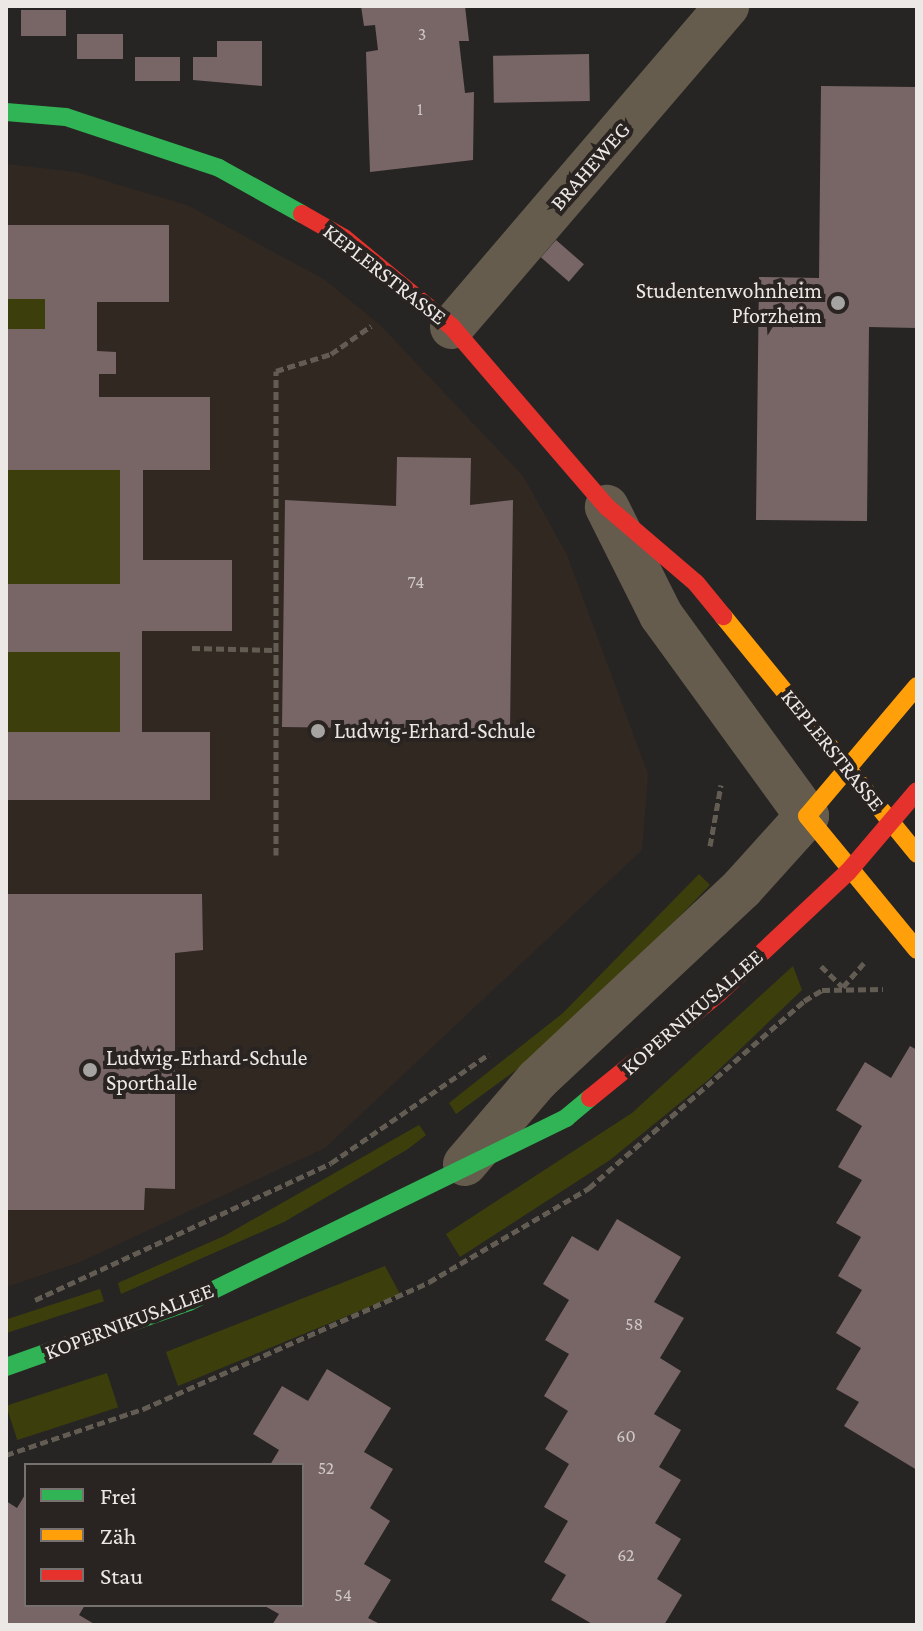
<!DOCTYPE html>
<meta charset="utf-8">
<style>
body{margin:0}
#map{position:relative;width:923px;height:1631px;overflow:hidden;background:#272523;font-family:"Crimson Pro",serif}
div>[style]{position:absolute}
[style*='--x']{left:calc(var(--x)*1px);top:calc(var(--y)*1px);width:calc(var(--w)*1px);rotate:calc(var(--a)*1deg)}
.built>*{inset:0;background:#312822}
.green>*{inset:0;background:#3c3f0c;transform-origin:0 0}
.building>*{inset:0;background:#786666;transform-origin:0 0}
.path>*{height:5px;margin-top:-2.5px;transform-origin:0;background:repeating-linear-gradient(90deg,#625c53 0 8px,transparent 0 12px)}
.street>*{height:44px;margin:-22px;padding:0 22px;transform-origin:22px;border-radius:22px;background:#655c4d}
.fast>*{height:18px;margin:-9px;padding:0 9px;transform-origin:9px;border-radius:9px;background:#30b455}
.slow>*{height:18px;margin:-9px;padding:0 9px;transform-origin:9px;border-radius:9px;background:#ff9f0a}
.jam>*{height:18px;margin:-9px;padding:0 9px;transform-origin:9px;border-radius:9px;background:#e5322d}
.dots>*{width:22px;height:22px;translate:-50% -50%;box-sizing:border-box;border:4px solid #292421;border-radius:50%}
span{translate:-50% -50%;white-space:nowrap;text-align:center;line-height:1.15;-webkit-text-stroke:8px #292421;paint-order:stroke}
.number-label{font-size:18px;color:#cec8c6}
.number-label span{-webkit-text-stroke-width:0}
.street-label{font-size:22px;color:#ebe8e6}
.poi-label{font-size:22px;color:#ebe8e6}
.right{translate:-100% -50%;text-align:right}
.left{translate:0 -50%;text-align:left}
.frame{position:absolute;inset:0;border:8px solid #ebe8e6;pointer-events:none}
.legend{position:absolute;left:24px;top:1463px;width:280px;height:144px;box-sizing:border-box;background:#292421;border:2px solid #777270;margin:0;padding:10px 14px;list-style:none;font-size:24px;color:#ebe8e6}
.legend li{display:flex;align-items:center;gap:16px;height:40px}
.legend b{width:40px;border:2px solid #777270}
</style>
<div id="map">
<div class="built">
<div style="clip-path:polygon(6px 164px,76px 172px,189px 206px,325px 280px,381px 326px,523px 476px,567px 555px,648px 774px,642px 850px,325px 1148px,80px 1262px,6px 1287px)"></div>
</div>
<div class="green">
<div style="left:6px;top:299px;width:39px;height:30px"></div>
<div style="left:6px;top:470px;width:114px;height:114px"></div>
<div style="left:6px;top:652px;width:114px;height:80px"></div>
<div style="clip-path:polygon(699px 874px,710px 885px,683px 913px,538px 1054px,456px 1114px,449px 1103px,563px 1013px)"></div>
<div style="clip-path:polygon(793px 966px,802px 990px,708px 1080px,610px 1160px,460px 1257px,446px 1234px,632px 1113px)"></div>
<div style="clip-path:polygon(419px 1125px,426px 1135px,408px 1149px,284px 1222px,121px 1294px,118px 1283px,224px 1236px)"></div>
<div style="clip-path:polygon(385px 1266px,400px 1294px,178px 1386px,166px 1352px)"></div>
<div style="left:100px;top:1289px;width:13px;height:101px;rotate:72deg"></div>
<div style="left:107px;top:1373px;width:36px;height:106px;rotate:72deg"></div>
</div>
<div class="building">
<div style="clip-path:polygon(361px 6px,465px 6px,469px 41px,459px 41px,465px 93px,474px 92px,473px 160px,370px 172px,366px 52px,378px 50px,375px 25px,364px 26px)"></div>
<div style="left:66px;top:10px;width:26px;height:45px;rotate:90deg"></div>
<div style="left:77px;top:34px;width:46px;height:25px"></div>
<div style="clip-path:polygon(217px 41px,262px 41px,262px 86px,193px 80px,193px 57px,217px 57px)"></div>
<div style="left:589px;top:54px;width:47px;height:96px;rotate:89deg"></div>
<div style="left:135px;top:57px;width:45px;height:24px"></div>
<div style="clip-path:polygon(821px 86px,917px 87px,917px 328px,869px 327px,867px 521px,756px 520px,759px 277px,819px 278px)"></div>
<div style="clip-path:polygon(6px 225px,169px 225px,169px 302px,97px 302px,97px 351px,116px 352px,116px 374px,99px 374px,99px 397px,210px 397px,210px 470px,143px 470px,143px 560px,232px 560px,232px 631px,142px 631px,142px 732px,210px 732px,210px 800px,6px 800px,6px 732px,120px 732px,120px 652px,6px 652px,6px 584px,120px 584px,120px 470px,6px 470px,6px 329px,45px 329px,45px 299px,6px 299px)"></div>
<div style="left:556px;top:240px;width:37px;height:23px;rotate:41deg"></div>
<div style="clip-path:polygon(397px 457px,471px 458px,470px 505px,513px 500px,510px 730px,282px 727px,285px 500px,396px 506px)"></div>
<div style="clip-path:polygon(6px 894px,202px 894px,203px 950px,175px 953px,175px 1189px,145px 1188px,144px 1210px,6px 1210px)"></div>
<div style="clip-path:polygon(910px 1046px,917px 1050px,917px 1470px,844px 1426px,859px 1402px,836px 1389px,861px 1348px,836px 1333px,862px 1290px,838px 1276px,861px 1237px,836px 1223px,862px 1180px,838px 1167px,862px 1126px,836px 1110px,865px 1062px,891px 1078px)"></div>
<div style="clip-path:polygon(617px 1219px,681px 1257px,654px 1302px,684px 1318px,660px 1358px,681px 1371px,654px 1414px,681px 1430px,659px 1467px,681px 1480px,655px 1523px,681px 1539px,657px 1579px,682px 1595px,664px 1625px,594px 1625px,551px 1600px,566px 1575px,544px 1562px,568px 1521px,544px 1507px,569px 1464px,545px 1449px,568px 1411px,544px 1396px,569px 1354px,545px 1340px,569px 1300px,543px 1284px,572px 1236px,598px 1251px)"></div>
<div style="clip-path:polygon(327px 1369px,391px 1408px,364px 1452px,393px 1469px,370px 1508px,390px 1521px,364px 1564px,391px 1580px,368px 1618px,382px 1625px,272px 1625px,279px 1614px,263px 1605px,302px 1605px,302px 1465px,270px 1465px,279px 1450px,253px 1434px,282px 1386px,308px 1401px)"></div>
<div style="clip-path:polygon(26px 1493px,26px 1605px,85px 1605px,79px 1615px,96px 1625px,6px 1625px,6px 1501px,17px 1508px)"></div>
</div>
<div class="path">
<div style="--x:192;--y:648;--w:81;--a:1.4"></div>
<div style="--x:710;--y:846;--w:62;--a:-79.8"></div>
<div style="--x:276;--y:855;--w:484;--a:-90"></div>
<div style="--x:276;--y:371;--w:58;--a:-17.2"></div>
<div style="--x:331;--y:354;--w:49;--a:-35"></div>
<div style="--x:821;--y:966;--w:30;--a:44"></div>
<div style="--x:843;--y:987;--w:32;--a:-49"></div>
<div style="--x:35;--y:1300;--w:326;--a:-24.8"></div>
<div style="--x:331;--y:1163;--w:192;--a:-34.6"></div>
<div style="--x:6;--y:1455;--w:145;--a:-18.6"></div>
<div style="--x:143;--y:1409;--w:313;--a:-23.9"></div>
<div style="--x:429;--y:1282;--w:186;--a:-30.4"></div>
<div style="--x:589;--y:1188;--w:285;--a:-41"></div>
<div style="--x:804;--y:1001;--w:21;--a:-31"></div>
<div style="--x:822;--y:990;--w:61;--a:-0.9"></div>
</div>
<div class="street">
<div style="--x:452;--y:327;--w:423;--a:-49.4"></div>
<div style="--x:465;--y:1164;--w:111;--a:-49.4"></div>
<div style="--x:537;--y:1080;--w:281;--a:-43.1"></div>
<div style="--x:742;--y:888;--w:97;--a:-47.9"></div>
<div style="--x:807;--y:816;--w:248;--a:-126"></div>
<div style="--x:661;--y:615;--w:121;--a:-116.6"></div>
</div>
<div class="fast">
<div style="--x:6;--y:112;--w:60;--a:4.8"></div>
<div style="--x:66;--y:117;--w:161;--a:18.4"></div>
<div style="--x:219;--y:168;--w:95;--a:29"></div>
<div style="--x:6;--y:1367;--w:194;--a:-19.6"></div>
<div style="--x:189;--y:1302;--w:420;--a:-26"></div>
<div style="--x:566;--y:1118;--w:31;--a:-40"></div>
</div>
<div class="slow">
<div style="--x:723;--y:616;--w:307;--a:50.8"></div>
<div style="--x:917;--y:686;--w:170;--a:130.2"></div>
<div style="--x:807;--y:816;--w:173;--a:50.6"></div>
</div>
<div class="jam">
<div style="--x:302;--y:214;--w:48;--a:29.7"></div>
<div style="--x:344;--y:238;--w:140;--a:39.5"></div>
<div style="--x:452;--y:327;--w:238;--a:49.3"></div>
<div style="--x:607;--y:507;--w:117;--a:40.5"></div>
<div style="--x:696;--y:583;--w:43;--a:50.7"></div>
<div style="--x:590;--y:1098;--w:166;--a:-39.1"></div>
<div style="--x:719;--y:993;--w:177;--a:-43.2"></div>
<div style="--x:848;--y:872;--w:106;--a:-49.6"></div>
</div>
<div class="dots">
<div style="left:838px;top:303px;background:#a6a4a2"></div>
<div style="left:318px;top:731px;background:#a6a4a2"></div>
<div style="left:90px;top:1070px;background:#a6a4a2"></div>
</div>
<div class="number-label">
<span style="left:422px;top:34px">3</span>
<span style="left:420px;top:109px">1</span>
<span style="left:416px;top:582px">74</span>
<span style="left:634px;top:1324px">58</span>
<span style="left:626px;top:1436px">60</span>
<span style="left:326px;top:1468px">52</span>
<span style="left:626px;top:1555px">62</span>
<span style="left:343px;top:1595px">54</span>
</div>
<div class="street-label">
<span style="left:590px;top:166px;rotate:-49deg">BRAHEWEG</span>
<span style="left:385px;top:274px;rotate:38deg">KEPLERSTRASSE</span>
<span style="left:833px;top:750px;rotate:51deg">KEPLERSTRASSE</span>
<span style="left:692px;top:1012px;rotate:-41deg">KOPERNIKUSALLEE</span>
<span style="left:129px;top:1321px;rotate:-21deg">KOPERNIKUSALLEE</span>
</div>
<div class="poi-label">
<span class="right" style="left:822px;top:303px">Studentenwohnheim<br>Pforzheim</span>
<span class="left" style="left:334px;top:731px">Ludwig-Erhard-Schule</span>
<span class="left" style="left:106px;top:1070px">Ludwig-Erhard-Schule<br>Sporthalle</span>
</div>
<div class="frame"></div>
<ul class="legend">
<li><b style="height:10px;background:#30b455"></b>Frei</li>
<li><b style="height:10px;background:#ff9f0a"></b>Zäh</li>
<li><b style="height:10px;background:#e5322d"></b>Stau</li>
</ul>
</div>
